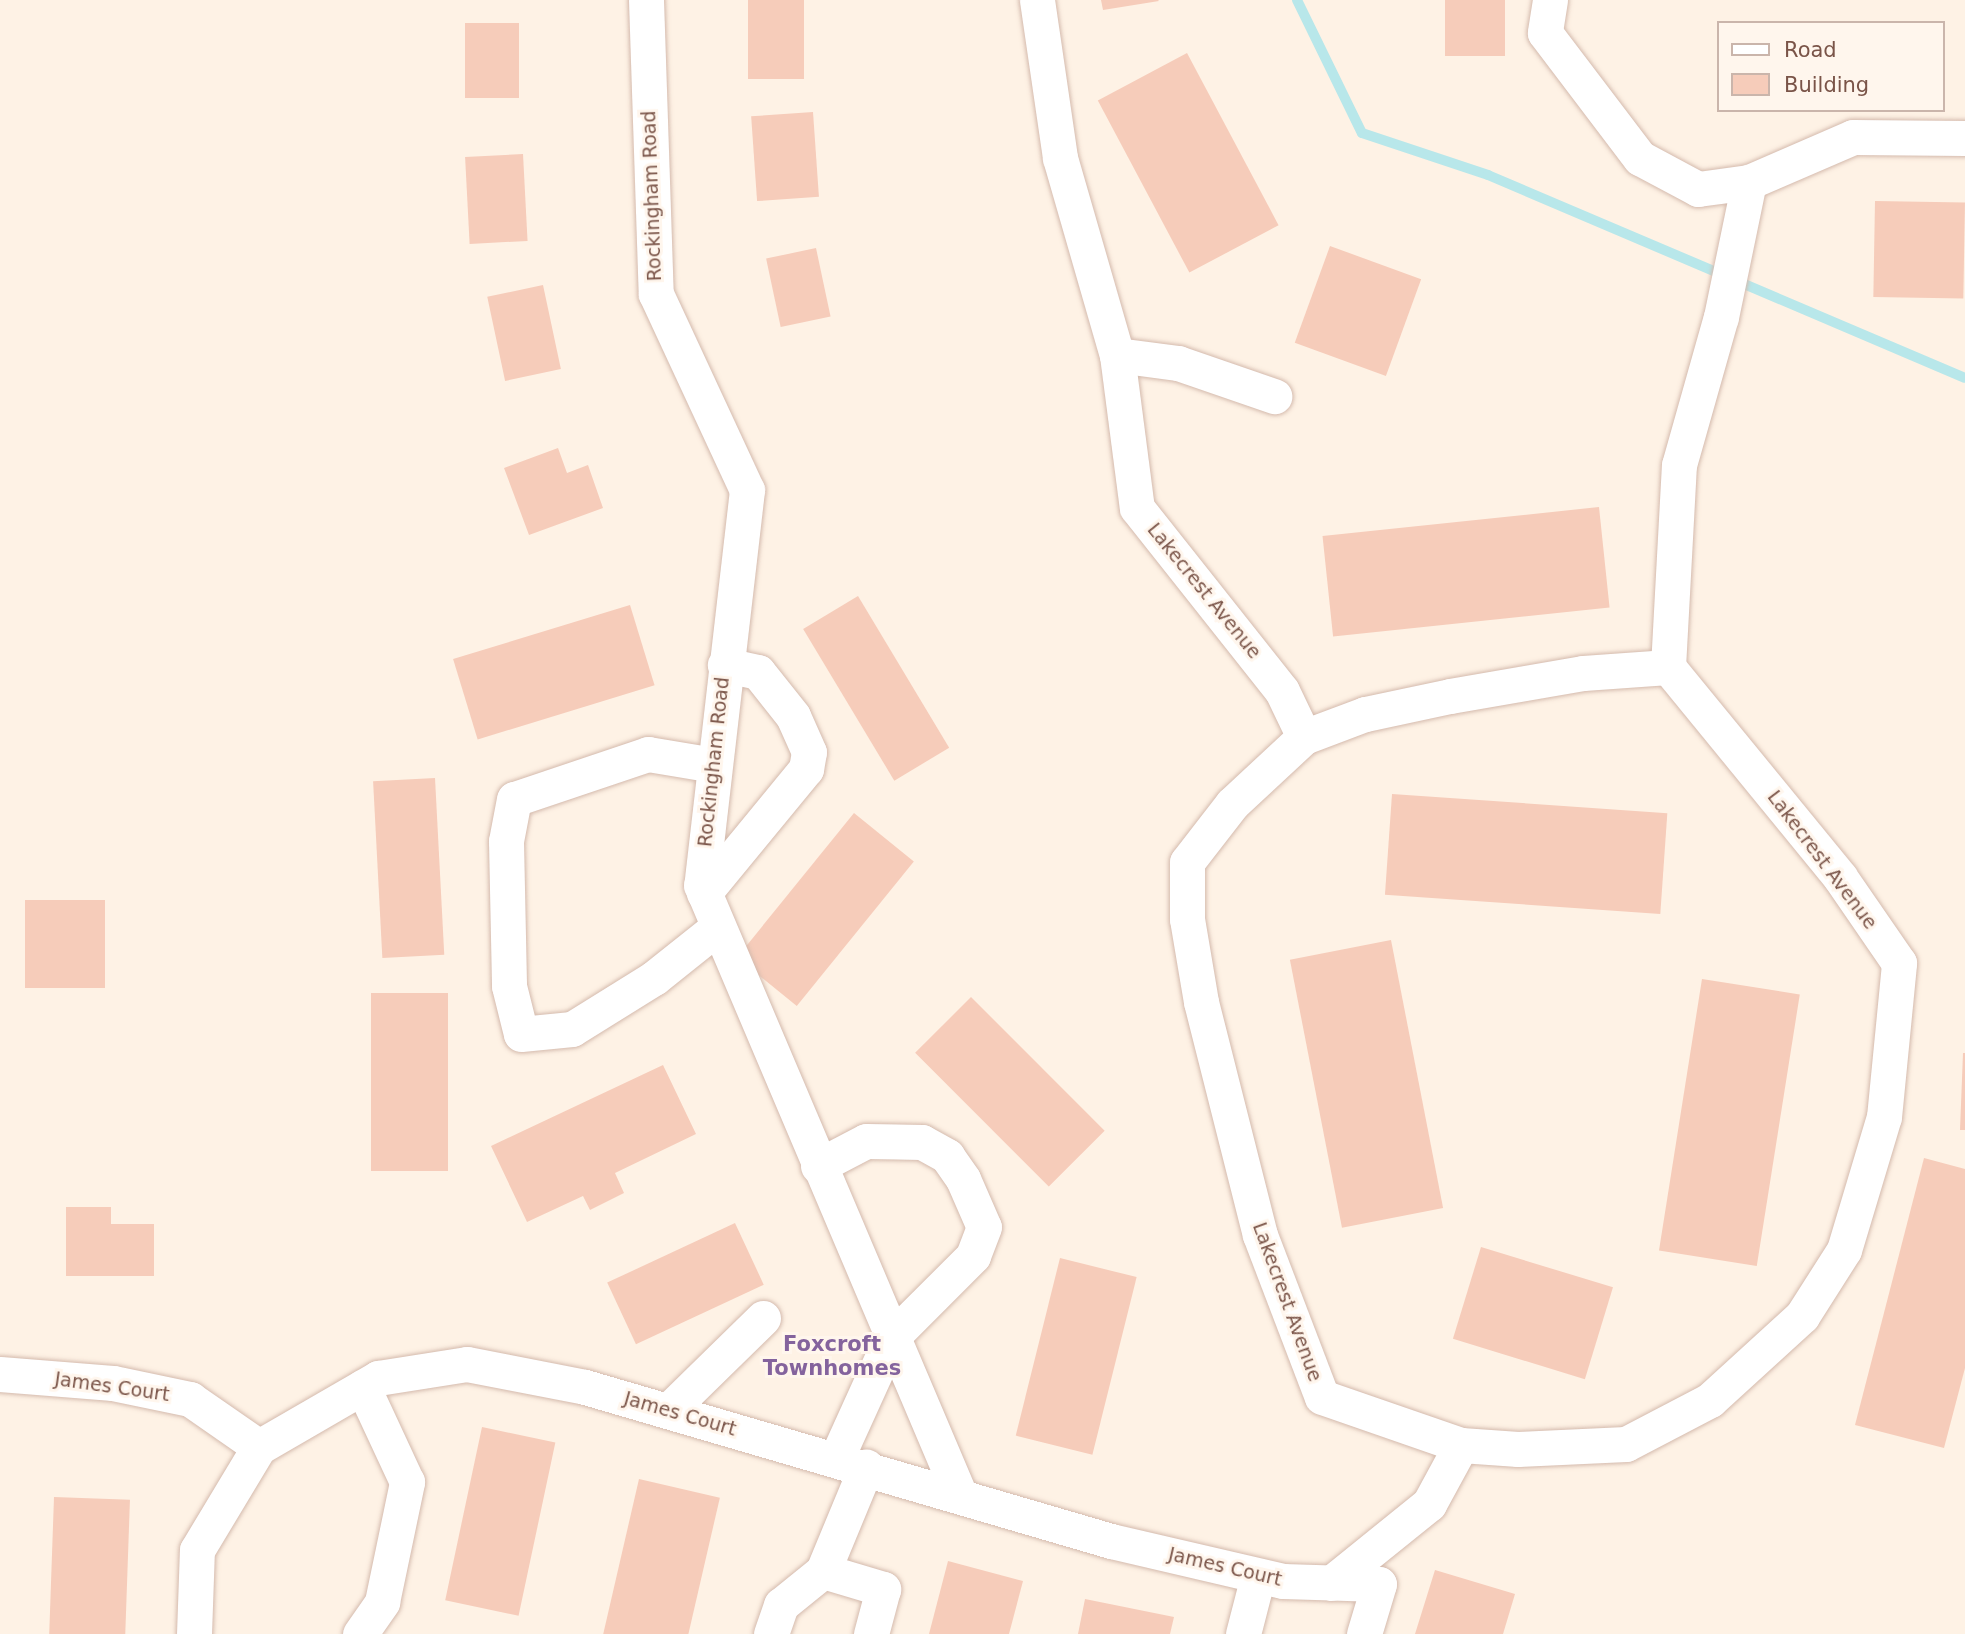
<!DOCTYPE html>
<style>
body{margin:0}
#map{position:relative;width:1965px;height:1634px;overflow:hidden;background:#fef2e5;font-family:"DejaVu Sans",sans-serif}
div>[style]{position:absolute}
[style*='--x']{left:calc(var(--x)*1px);top:calc(var(--y)*1px);width:calc(var(--w)*1px);rotate:calc(var(--a)*1deg)}
.stream>*{height:10px;margin:-5px;padding:0 5px;transform-origin:5px;border-radius:5px;background:#b8e7ea}
.building>*{inset:0;background:#f6ccba;transform-origin:0 0}
.roads{filter:drop-shadow(0 0 2px #d4baad) drop-shadow(0 0 2px #d4baad)}
.minor>*{height:35px;margin:-17.5px;padding:0 17.5px;transform-origin:17.5px;border-radius:17.5px;background:#fff}
span{translate:-50% -50%;white-space:nowrap;text-align:center;line-height:1.15;-webkit-text-stroke:6px #fff6ed;paint-order:stroke}
.street-label{font-size:19px;color:#7a5448}
.neighbourhood-label{font-size:21px;color:#84639d;font-weight:700}
.legend{position:absolute;left:1717px;top:21px;width:228px;height:91px;box-sizing:border-box;background:#fff6ed;border:2px solid #cab5ab;margin:0;padding:9px 12px;list-style:none;font-size:21px;color:#7a5448}
.legend li{display:flex;align-items:center;gap:14px;height:35px}
.legend b{width:35px;border:2px solid #cab5ab}
</style>
<div id="map">
<div class="stream">
<div style="--x:1297;--y:0;--w:148;--a:64"></div>
<div style="--x:1362;--y:133;--w:133;--a:18.4"></div>
<div style="--x:1488;--y:175;--w:518;--a:23.05"></div>
</div>
<div class="building">
<div style="left:748px;top:0;width:56px;height:79px"></div>
<div style="clip-path:polygon(1101px 0,1158px 0,1159px 1px,1103px 10px)"></div>
<div style="left:1445px;top:0;width:60px;height:56px"></div>
<div style="left:465px;top:23px;width:54px;height:75px"></div>
<div style="left:1187px;top:53px;width:195px;height:101px;rotate:62deg"></div>
<div style="left:813px;top:112px;width:85px;height:62px;rotate:86deg"></div>
<div style="left:523px;top:154px;width:87px;height:58px;rotate:87deg"></div>
<div style="left:1875px;top:201px;width:90px;height:96px;rotate:1deg"></div>
<div style="left:1330px;top:246px;width:97px;height:103px;rotate:20deg"></div>
<div style="left:816px;top:248px;width:70px;height:51px;rotate:78deg"></div>
<div style="left:543px;top:285px;width:86px;height:57px;rotate:78deg"></div>
<div style="clip-path:polygon(558px 448px,567px 473px,588px 465px,603px 508px,529px 535px,504px 468px)"></div>
<div style="left:1599px;top:507px;width:101px;height:278px;rotate:84deg"></div>
<div style="left:858px;top:596px;width:177px;height:64px;rotate:59deg"></div>
<div style="left:630px;top:605px;width:84px;height:185px;rotate:73deg"></div>
<div style="left:435px;top:778px;width:177px;height:62px;rotate:87deg"></div>
<div style="left:1392px;top:794px;width:276px;height:101px;rotate:4deg"></div>
<div style="left:854px;top:813px;width:77px;height:186px;rotate:39deg"></div>
<div style="left:25px;top:900px;width:80px;height:88px"></div>
<div style="left:1391px;top:940px;width:273px;height:103px;rotate:79deg"></div>
<div style="left:1702px;top:979px;width:99px;height:275px;rotate:9deg"></div>
<div style="left:371px;top:993px;width:77px;height:178px"></div>
<div style="left:971px;top:997px;width:189px;height:79px;rotate:45deg"></div>
<div style="clip-path:polygon(1963px 1053px,1965px 1053px,1965px 1130px,1960px 1130px)"></div>
<div style="clip-path:polygon(663px 1065px,696px 1134px,615px 1173px,624px 1193px,590px 1210px,583px 1196px,527px 1222px,491px 1146px)"></div>
<div style="clip-path:polygon(1924px 1158px,1965px 1169px,1965px 1368px,1944px 1448px,1855px 1425px)"></div>
<div style="clip-path:polygon(66px 1207px,111px 1207px,111px 1224px,154px 1224px,154px 1276px,66px 1276px)"></div>
<div style="left:735px;top:1223px;width:68px;height:141px;rotate:65deg"></div>
<div style="left:1481px;top:1247px;width:138px;height:96px;rotate:17deg"></div>
<div style="left:1060px;top:1258px;width:79px;height:183px;rotate:14deg"></div>
<div style="left:482px;top:1427px;width:75px;height:177px;rotate:12deg"></div>
<div style="left:639px;top:1479px;width:83px;height:159px;rotate:13deg"></div>
<div style="left:54px;top:1497px;width:76px;height:137px;rotate:2deg"></div>
<div style="clip-path:polygon(948px 1561px,1023px 1581px,1009px 1634px,929px 1634px)"></div>
<div style="clip-path:polygon(1435px 1570px,1515px 1594px,1503px 1634px,1415px 1634px)"></div>
<div style="clip-path:polygon(1085px 1599px,1174px 1617px,1170px 1634px,1078px 1634px)"></div>
</div>
<div class="roads">
<div class="minor">
<div style="--x:646;--y:0;--w:294;--a:88.1"></div>
<div style="--x:656;--y:294;--w:216;--a:65.1"></div>
<div style="--x:747;--y:490;--w:398;--a:96.6"></div>
<div style="--x:701;--y:885;--w:660;--a:67.01"></div>
<div style="--x:1037;--y:0;--w:160;--a:81.7"></div>
<div style="--x:1060;--y:158;--w:205;--a:73.9"></div>
<div style="--x:1117;--y:355;--w:62;--a:7.5"></div>
<div style="--x:1178;--y:363;--w:102;--a:19"></div>
<div style="--x:1550;--y:0;--w:33;--a:99"></div>
<div style="--x:1545;--y:33;--w:157;--a:52.8"></div>
<div style="--x:1640;--y:158;--w:66;--a:28.1"></div>
<div style="--x:1698;--y:189;--w:51;--a:-7.8"></div>
<div style="--x:1117;--y:355;--w:154;--a:82.6"></div>
<div style="--x:1137;--y:508;--w:233;--a:51.6"></div>
<div style="--x:1282;--y:691;--w:51;--a:64.4"></div>
<div style="--x:1304;--y:737;--w:98;--a:137.1"></div>
<div style="--x:1232;--y:804;--w:73;--a:127.8"></div>
<div style="--x:1187;--y:862;--w:57;--a:90"></div>
<div style="--x:1187;--y:919;--w:84;--a:80.4"></div>
<div style="--x:1201;--y:1002;--w:240;--a:75.8"></div>
<div style="--x:1260;--y:1235;--w:173;--a:69.1"></div>
<div style="--x:1322;--y:1397;--w:147;--a:19.1"></div>
<div style="--x:1461;--y:1445;--w:57;--a:4"></div>
<div style="--x:1518;--y:1449;--w:108;--a:-2.7"></div>
<div style="--x:1626;--y:1444;--w:95;--a:-27.6"></div>
<div style="--x:1710;--y:1400;--w:125;--a:-42.4"></div>
<div style="--x:1802;--y:1316;--w:78;--a:-57.5"></div>
<div style="--x:1844;--y:1250;--w:139;--a:-73.3"></div>
<div style="--x:1884;--y:1117;--w:155;--a:-84.4"></div>
<div style="--x:1899;--y:963;--w:104;--a:-124.5"></div>
<div style="--x:1840;--y:877;--w:271;--a:-129.3"></div>
<div style="--x:1668;--y:667;--w:85;--a:176"></div>
<div style="--x:1583;--y:673;--w:135;--a:170.2"></div>
<div style="--x:1450;--y:696;--w:87;--a:168"></div>
<div style="--x:1365;--y:714;--w:65;--a:159.3"></div>
<div style="--x:1668;--y:667;--w:202;--a:-86.9"></div>
<div style="--x:1679;--y:465;--w:154;--a:-74.2"></div>
<div style="--x:1721;--y:317;--w:138;--a:-78.3"></div>
<div style="--x:1749;--y:182;--w:113;--a:-23.4"></div>
<div style="--x:1853;--y:137;--w:112;--a:0.5"></div>
<div style="--x:714;--y:765;--w:67;--a:-170.5"></div>
<div style="--x:648;--y:754;--w:141;--a:161.4"></div>
<div style="--x:514;--y:799;--w:43;--a:100.8"></div>
<div style="--x:506;--y:841;--w:145;--a:88.8"></div>
<div style="--x:509;--y:986;--w:49;--a:76"></div>
<div style="--x:521;--y:1034;--w:51;--a:-5.6"></div>
<div style="--x:572;--y:1029;--w:97;--a:-31.9"></div>
<div style="--x:654;--y:978;--w:82;--a:-38.6"></div>
<div style="--x:704;--y:893;--w:161;--a:-50.6"></div>
<div style="--x:806;--y:769;--w:17;--a:-80"></div>
<div style="--x:809;--y:752;--w:39;--a:-114"></div>
<div style="--x:793;--y:716;--w:56;--a:-128.5"></div>
<div style="--x:758;--y:672;--w:34;--a:-168"></div>
<div style="--x:818;--y:1166;--w:54;--a:-27.5"></div>
<div style="--x:866;--y:1141;--w:56;--a:1"></div>
<div style="--x:922;--y:1142;--w:29;--a:29"></div>
<div style="--x:947;--y:1156;--w:28;--a:55"></div>
<div style="--x:963;--y:1179;--w:52;--a:66.4"></div>
<div style="--x:984;--y:1227;--w:31;--a:111"></div>
<div style="--x:973;--y:1256;--w:116;--a:135"></div>
<div style="--x:891;--y:1338;--w:133;--a:114.4"></div>
<div style="--x:0;--y:1374;--w:113;--a:4.6"></div>
<div style="--x:113;--y:1383;--w:79;--a:11.7"></div>
<div style="--x:190;--y:1399;--w:84;--a:34.8"></div>
<div style="--x:668;--y:1411;--w:133;--a:-44.4"></div>
<div style="--x:823;--y:1571;--w:63;--a:16.7"></div>
<div style="--x:883;--y:1589;--w:47;--a:104.9"></div>
<div style="--x:1331;--y:1583;--w:126;--a:-38.9"></div>
<div style="--x:1429;--y:1504;--w:67;--a:-61.5"></div>
<div style="--x:194;--y:1634;--w:84;--a:-88"></div>
<div style="--x:197;--y:1550;--w:120;--a:-59"></div>
<div style="--x:259;--y:1447;--w:138;--a:-30.1"></div>
<div style="--x:378;--y:1378;--w:90;--a:-8.9"></div>
<div style="--x:467;--y:1364;--w:120;--a:11"></div>
<div style="--x:585;--y:1387;--w:548;--a:16.32"></div>
<div style="--x:1111;--y:1541;--w:177;--a:13.1"></div>
<div style="--x:1283;--y:1581;--w:96;--a:1.8"></div>
<div style="--x:1379;--y:1584;--w:52;--a:106.7"></div>
<div style="--x:360;--y:1634;--w:39;--a:-55"></div>
<div style="--x:382;--y:1602;--w:123;--a:-78.2"></div>
<div style="--x:407;--y:1482;--w:105;--a:-114.9"></div>
<div style="--x:771;--y:1634;--w:31;--a:-71"></div>
<div style="--x:781;--y:1605;--w:54;--a:-39"></div>
<div style="--x:823;--y:1571;--w:113;--a:-67.5"></div>
<div style="--x:1243;--y:1634;--w:60;--a:-75.5"></div>
</div>
</div>
<div class="street-label">
<span style="left:652px;top:196px;rotate:-92deg">Rockingham Road</span>
<span style="left:1204px;top:591px;rotate:51deg">Lakecrest Avenue</span>
<span style="left:714px;top:762px;rotate:-84deg">Rockingham Road</span>
<span style="left:1822px;top:860px;rotate:53deg">Lakecrest Avenue</span>
<span style="left:1287px;top:1302px;rotate:70deg">Lakecrest Avenue</span>
<span style="left:112px;top:1387px;rotate:8deg">James Court</span>
<span style="left:680px;top:1414px;rotate:16deg">James Court</span>
<span style="left:1225px;top:1567px;rotate:13deg">James Court</span>
</div>
<div class="neighbourhood-label">
<span style="left:832px;top:1356px">Foxcroft<br>Townhomes</span>
</div>
<ul class="legend">
<li><b style="height:9px;background:#fff"></b>Road</li>
<li><b style="height:19px;background:#f6ccba"></b>Building</li>
</ul>
</div>
